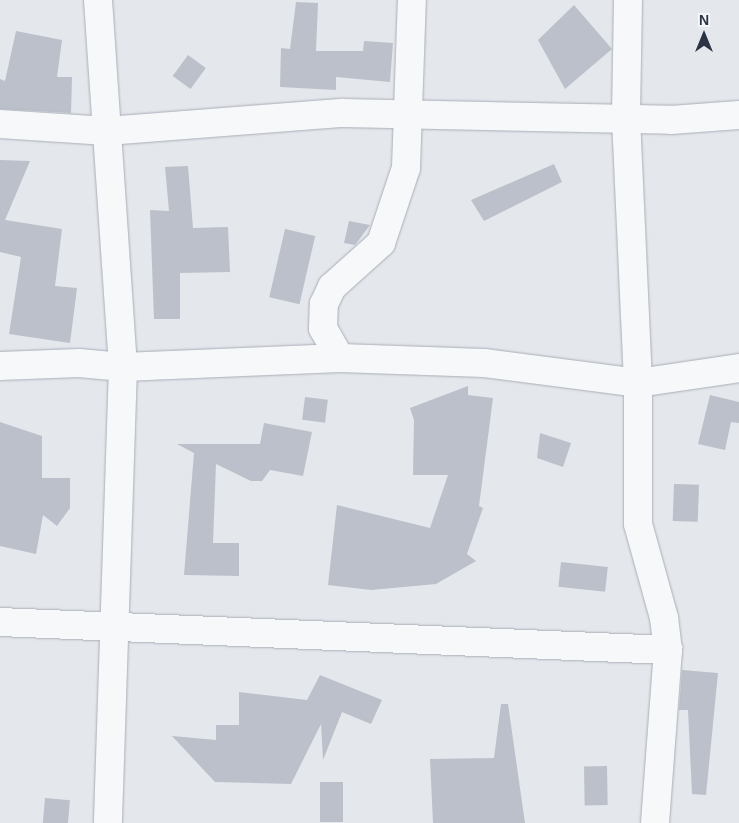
<!DOCTYPE html>
<style>
body{margin:0}
#map{position:relative;width:739px;height:823px;overflow:hidden;background:#e4e7ec;font-family:Helvetica,sans-serif}
div>[style]{position:absolute}
[style*='--x']{left:calc(var(--x)*1px);top:calc(var(--y)*1px);width:calc(var(--w)*1px);rotate:calc(var(--a)*1deg)}
.building>*{inset:0;background:#bbc0ca;transform-origin:0 0}
.roads{filter:drop-shadow(0 0 1px #a9aeb7) drop-shadow(0 0 1px #a9aeb7)}
.minor>*{height:28px;margin:-14px;padding:0 14px;transform-origin:14px;border-radius:14px;background:#f7f8fa}
span{translate:-50% -50%;white-space:nowrap;text-align:center;line-height:1.15;-webkit-text-stroke:5px #f4f6f9;paint-order:stroke}
.north{position:absolute;left:679px;top:10px;width:50px;height:50px;-webkit-text-stroke:4px #f4f6f9;paint-order:stroke;rotate:0deg;font-size:14px;font-weight:700;line-height:20px;text-align:center;color:#2b3445}
.north::after{content:'';display:block;margin:auto;width:18px;height:22px;background:#2b3445;clip-path:polygon(50% 0,100% 100%,50% 72%,0 100%)}
</style>
<div id="map">
<div class="building">
<div style="clip-path:polygon(296px 2px,318px 3px,316px 51px,363px 51px,364px 41px,393px 43px,390px 82px,336px 77px,336px 90px,280px 87px,281px 48px,290px 49px)"></div>
<div style="clip-path:polygon(574px 5px,612px 49px,565px 89px,538px 40px)"></div>
<div style="clip-path:polygon(16px 31px,62px 40px,57px 77px,72px 77px,71px 113px,0 109px,0 79px,5px 81px)"></div>
<div style="left:188px;top:55px;width:22px;height:26px;rotate:36deg"></div>
<div style="clip-path:polygon(0 160px,30px 161px,5px 220px,62px 229px,55px 286px,77px 288px,70px 343px,9px 334px,21px 257px,0 252px)"></div>
<div style="clip-path:polygon(554px 164px,562px 182px,484px 221px,471px 200px)"></div>
<div style="clip-path:polygon(188px 166px,193px 228px,228px 227px,230px 272px,180px 273px,180px 319px,154px 319px,150px 210px,169px 211px,165px 167px)"></div>
<div style="clip-path:polygon(349px 221px,370px 225px,355px 245px,344px 243px)"></div>
<div style="left:285px;top:229px;width:31px;height:70px;rotate:13deg"></div>
<div style="clip-path:polygon(468px 386px,468px 395px,493px 398px,479px 506px,483px 508px,467px 554px,476px 561px,436px 584px,371px 590px,328px 585px,337px 505px,430px 528px,448px 475px,413px 475px,414px 420px,410px 408px)"></div>
<div style="clip-path:polygon(710px 395px,739px 402px,739px 423px,731px 422px,725px 450px,698px 444px)"></div>
<div style="left:305px;top:397px;width:23px;height:23px;rotate:7deg"></div>
<div style="clip-path:polygon(0 422px,42px 436px,42px 478px,70px 478px,70px 508px,57px 526px,43px 515px,36px 554px,0 546px)"></div>
<div style="clip-path:polygon(264px 423px,312px 432px,303px 476px,270px 470px,262px 481px,251px 481px,216px 464px,213px 543px,239px 543px,239px 576px,184px 575px,194px 453px,177px 444px,260px 444px)"></div>
<div style="clip-path:polygon(540px 433px,571px 443px,563px 467px,537px 458px)"></div>
<div style="left:674px;top:484px;width:25px;height:37px;rotate:2deg"></div>
<div style="left:561px;top:562px;width:47px;height:25px;rotate:6deg"></div>
<div style="clip-path:polygon(682px 670px,718px 673px,706px 795px,692px 794px,688px 710px,679px 710px)"></div>
<div style="clip-path:polygon(320px 675px,382px 700px,371px 724px,342px 712px,323px 760px,321px 724px,291px 784px,215px 782px,172px 736px,216px 740px,216px 725px,239px 725px,239px 692px,307px 700px)"></div>
<div style="clip-path:polygon(501px 704px,508px 704px,525px 823px,433px 823px,430px 759px,494px 758px)"></div>
<div style="left:607px;top:766px;width:39px;height:23px;rotate:89deg"></div>
<div style="left:320px;top:782px;width:23px;height:40px"></div>
<div style="left:45px;top:798px;width:25px;height:25px;rotate:5deg"></div>
</div>
<div class="roads">
<div class="minor">
<div style="--x:98;--y:0;--w:368;--a:86.1"></div>
<div style="--x:123;--y:367;--w:456;--a:91.9"></div>
<div style="--x:628;--y:0;--w:118;--a:91"></div>
<div style="--x:626;--y:118;--w:265;--a:87.4"></div>
<div style="--x:638;--y:383;--w:141;--a:90"></div>
<div style="--x:638;--y:524;--w:98;--a:74.5"></div>
<div style="--x:664;--y:618;--w:32;--a:83"></div>
<div style="--x:668;--y:650;--w:173;--a:94.3"></div>
<div style="--x:0;--y:124;--w:107;--a:3.7"></div>
<div style="--x:107;--y:131;--w:237;--a:-4.4"></div>
<div style="--x:343;--y:113;--w:328;--a:1.2"></div>
<div style="--x:671;--y:120;--w:68;--a:-4.2"></div>
<div style="--x:340;--y:358;--w:34;--a:-120"></div>
<div style="--x:323;--y:328;--w:24;--a:-88"></div>
<div style="--x:324;--y:304;--w:19;--a:-65"></div>
<div style="--x:332;--y:287;--w:66;--a:-41.9"></div>
<div style="--x:381;--y:243;--w:79;--a:-71.6"></div>
<div style="--x:406;--y:168;--w:168;--a:-88"></div>
<div style="--x:0;--y:366;--w:79;--a:-2.2"></div>
<div style="--x:79;--y:363;--w:44;--a:5.2"></div>
<div style="--x:123;--y:367;--w:217;--a:-2.4"></div>
<div style="--x:340;--y:358;--w:144;--a:2"></div>
<div style="--x:484;--y:363;--w:155;--a:7.4"></div>
<div style="--x:638;--y:383;--w:102;--a:-8.4"></div>
<div style="--x:0;--y:622;--w:669;--a:2.4"></div>
</div>
</div>
<div class="north">N</div>
</div>
